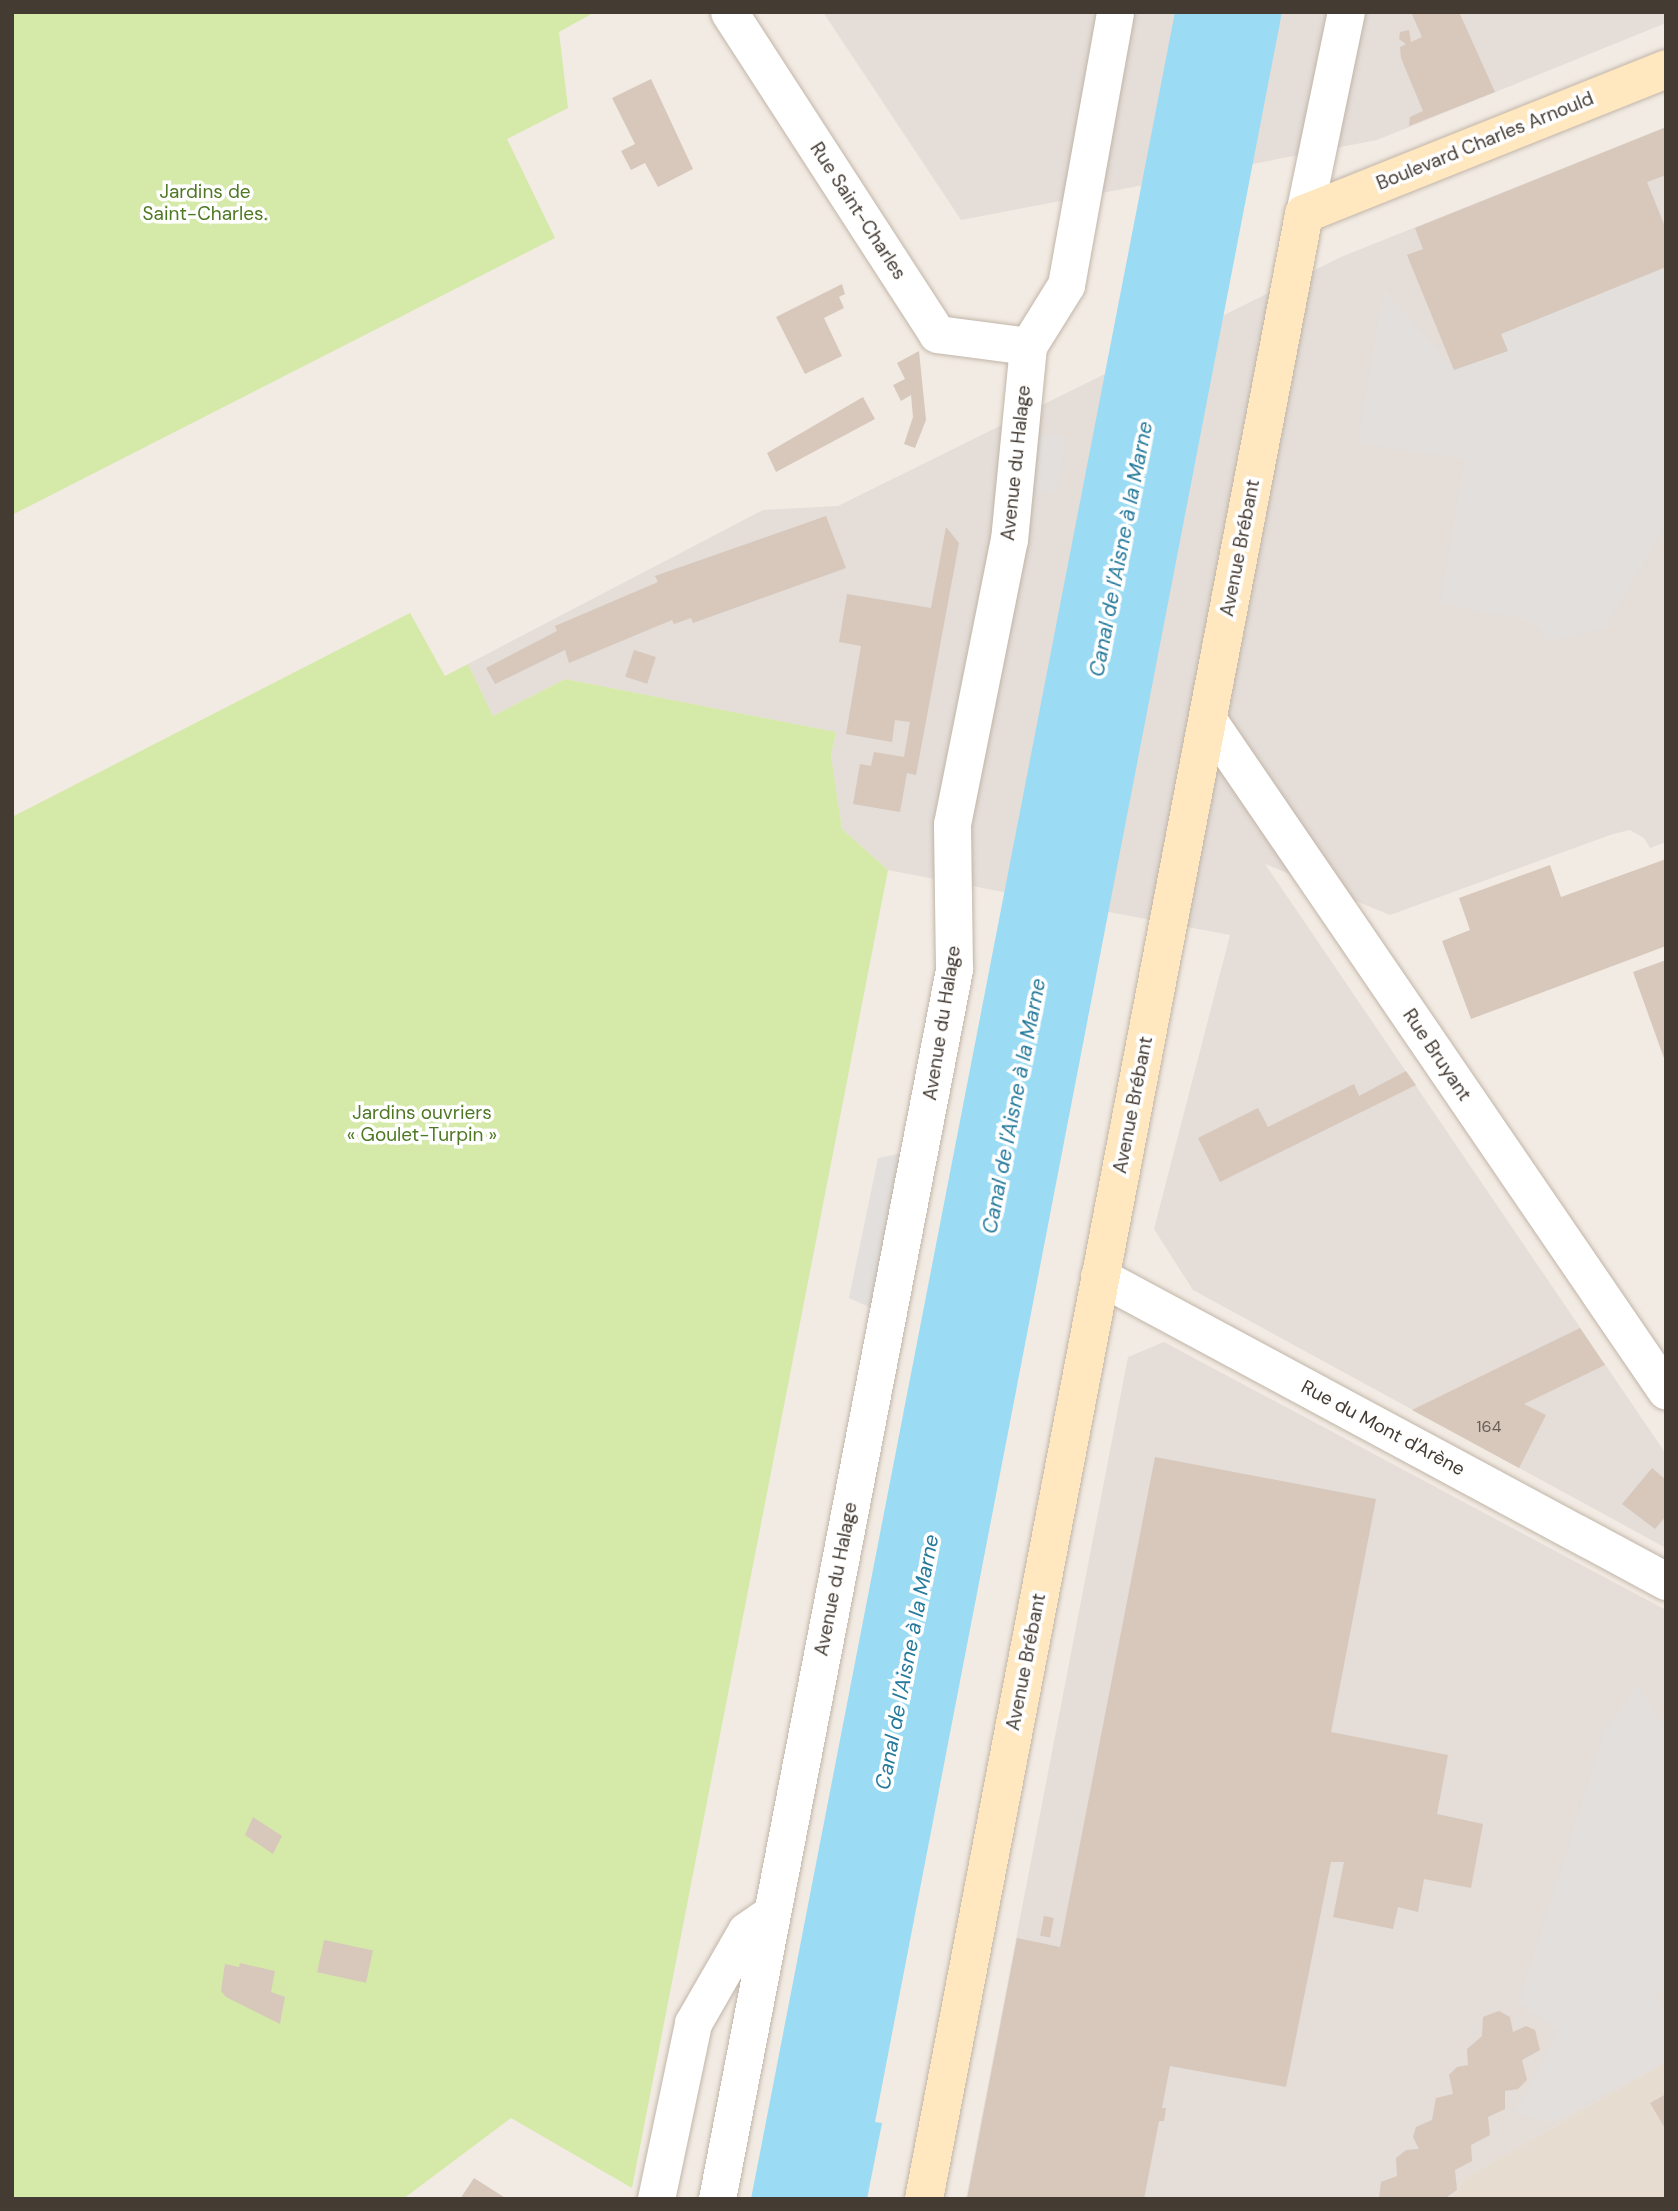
<!DOCTYPE html>
<meta charset="utf-8">
<style>
body{margin:0}
#map{position:relative;width:1678px;height:2211px;overflow:hidden;background:#f2ebe3;font-family:"DM Sans",sans-serif}
div>[style]{position:absolute}
[style*='--x']{left:calc(var(--x)*1px);top:calc(var(--y)*1px);width:calc(var(--w)*1px);rotate:calc(var(--a)*1deg)}
.residential>*{inset:0;background:#e7dcd0}
.industrial>*{inset:0;background:#e4ddd8}
.green>*{inset:0;background:#d5e9a9}
.parking>*{inset:0;background:#e2dfdc;transform-origin:0 0}
.water>*{inset:0;background:#9bdbf3}
.building>*{inset:0;background:#d7c8bb;transform-origin:0 0}
.roads{filter:drop-shadow(0 0 2px #c1b5a8) drop-shadow(0 0 2px #c1b5a8)}
.street>*{height:37px;margin:-18.5px;padding:0 18.5px;transform-origin:18.5px;border-radius:18.5px;background:#fff}
.secondary>*{height:38px;margin:-19px;padding:0 19px;transform-origin:19px;border-radius:19px;background:#ffe7c0}
span{translate:-50% -50%;white-space:nowrap;text-align:center;line-height:1.15;-webkit-text-stroke:7px #fff;paint-order:stroke}
.number-label{font-size:16px;color:#695e55}
.number-label span{-webkit-text-stroke-width:0}
.street-label{font-size:19px;color:#443b33}
.park-label{font-size:19px;color:#4f7824}
.water-label{font-size:21px;color:#257a9c;font-style:italic}
.frame{position:absolute;inset:0;border:14px solid #443b33;pointer-events:none}
</style>
<div id="map">
<div class="residential">
<div style="clip-path:polygon(1666px 2062px,1666px 2199px,1452px 2199px,1464px 2179px)"></div>
</div>
<div class="industrial">
<div style="clip-path:polygon(823px 12px,1666px 12px,1666px 23px,1377px 140px,961px 220px)"></div>
<div style="clip-path:polygon(1666px 127px,1666px 842px,1650px 848px,1644px 838px,1630px 830px,1613px 834px,1390px 915px,1265px 864px,1666px 1454px,1666px 1548px,1193px 1290px,1154px 1229px,1230px 935px,888px 870px,842px 829px,831px 756px,836px 732px,565px 679px,493px 716px,468px 664px,763px 510px,838px 506px,1341px 257px)"></div>
<div style="clip-path:polygon(1164px 1342px,1666px 1610px,1666px 2062px,1464px 2179px,1452px 2199px,966px 2199px,1128px 1357px)"></div>
</div>
<div class="green">
<div style="clip-path:polygon(12px 12px,595px 12px,559px 32px,568px 108px,507px 139px,555px 238px,12px 515px)"></div>
<div style="clip-path:polygon(410px 613px,445px 676px,468px 664px,493px 716px,565px 679px,836px 732px,831px 756px,842px 829px,888px 870px,632px 2188px,511px 2118px,403px 2199px,12px 2199px,12px 817px)"></div>
</div>
<div class="parking">
<div style="clip-path:polygon(1666px 267px,1666px 524px,1605px 628px,1548px 641px,1538px 626px,1524px 619px,1440px 604px,1465px 459px,1357px 443px,1384px 289px,1454px 370px,1507px 351px,1501px 334px)"></div>
<div style="left:1040px;top:433px;width:26px;height:57px;rotate:9deg"></div>
<div style="clip-path:polygon(908px 1152px,878px 1311px,849px 1298px,878px 1158px)"></div>
<div style="clip-path:polygon(1638px 1685px,1666px 1731px,1666px 1989px,1656px 1995px,1666px 2016px,1666px 2061px,1550px 2123px,1515px 2112px,1559px 2031px,1519px 2002px,1604px 1732px)"></div>
</div>
<div class="water">
<div style="clip-path:polygon(1175px 12px,1282px 12px,875px 2122px,882px 2123px,867px 2199px,751px 2199px)"></div>
</div>
<div class="building">
<div style="clip-path:polygon(1411px 12px,1459px 12px,1495px 92px,1409px 126px,1410px 117px,1423px 111px,1401px 58px,1400px 47px,1406px 44px,1399px 39px,1400px 32px,1409px 30px,1411px 42px,1422px 37px)"></div>
<div style="clip-path:polygon(651px 79px,693px 169px,658px 187px,645px 163px,631px 170px,621px 151px,635px 144px,612px 98px)"></div>
<div style="clip-path:polygon(1664px 128px,1666px 175px,1647px 182px,1666px 229px,1666px 267px,1501px 334px,1508px 351px,1454px 370px,1407px 255px,1423px 249px,1415px 228px)"></div>
<div style="clip-path:polygon(842px 284px,845px 294px,839px 297px,844px 308px,824px 318px,842px 356px,805px 374px,776px 317px)"></div>
<div style="clip-path:polygon(919px 351px,926px 420px,915px 448px,904px 444px,913px 417px,911px 395px,901px 401px,893px 385px,905px 379px,897px 363px)"></div>
<div style="clip-path:polygon(863px 397px,875px 419px,776px 472px,767px 453px)"></div>
<div style="clip-path:polygon(826px 516px,846px 568px,693px 623px,691px 618px,674px 624px,672px 620px,569px 663px,565px 650px,495px 684px,486px 668px,557px 631px,555px 626px,658px 582px,655px 576px)"></div>
<div style="clip-path:polygon(946px 527px,959px 543px,916px 775px,907px 773px,900px 812px,853px 804px,860px 764px,871px 766px,874px 752px,904px 757px,910px 722px,895px 720px,892px 742px,846px 734px,861px 646px,839px 642px,847px 594px,931px 608px)"></div>
<div style="left:634px;top:650px;width:23px;height:28px;rotate:18deg"></div>
<div style="clip-path:polygon(1666px 859px,1666px 946px,1471px 1019px,1442px 941px,1470px 930px,1459px 898px,1550px 865px,1561px 897px)"></div>
<div style="clip-path:polygon(1666px 960px,1666px 1061px,1665px 1061px,1633px 972px)"></div>
<div style="clip-path:polygon(1406px 1071px,1416px 1085px,1220px 1182px,1198px 1138px,1258px 1108px,1268px 1127px,1354px 1084px,1359px 1096px)"></div>
<div style="clip-path:polygon(1580px 1328px,1605px 1365px,1524px 1404px,1546px 1415px,1519px 1468px,1412px 1410px)"></div>
<div style="clip-path:polygon(1155px 1457px,1376px 1499px,1331px 1732px,1448px 1755px,1437px 1814px,1483px 1824px,1471px 1888px,1424px 1879px,1418px 1912px,1398px 1907px,1393px 1929px,1333px 1917px,1344px 1862px,1331px 1862px,1286px 2087px,1170px 2066px,1162px 2108px,1166px 2108px,1164px 2121px,1159px 2121px,1144px 2199px,967px 2199px,1017px 1938px,1060px 1947px)"></div>
<div style="clip-path:polygon(1652px 1468px,1666px 1480px,1666px 1516px,1655px 1529px,1622px 1504px)"></div>
<div style="clip-path:polygon(253px 1817px,282px 1836px,273px 1854px,245px 1835px)"></div>
<div style="left:1044px;top:1916px;width:10px;height:20px;rotate:11deg"></div>
<div style="left:324px;top:1940px;width:50px;height:33px;rotate:12deg"></div>
<div style="clip-path:polygon(240px 1963px,275px 1971px,271px 1992px,285px 1997px,280px 2024px,226px 1997px,221px 1991px,225px 1964px,239px 1967px)"></div>
<div style="clip-path:polygon(1499px 2011px,1510px 2017px,1513px 2032px,1526px 2026px,1535px 2030px,1540px 2050px,1522px 2060px,1527px 2080px,1518px 2089px,1505px 2091px,1505px 2109px,1488px 2117px,1490px 2135px,1471px 2145px,1472px 2161px,1455px 2170px,1457px 2190px,1444px 2199px,1379px 2199px,1381px 2182px,1397px 2176px,1396px 2158px,1406px 2150px,1419px 2149px,1413px 2137px,1416px 2127px,1432px 2120px,1436px 2098px,1453px 2094px,1449px 2075px,1457px 2067px,1468px 2065px,1467px 2049px,1482px 2036px,1483px 2017px)"></div>
<div style="clip-path:polygon(1666px 2094px,1666px 2130px,1650px 2103px)"></div>
<div style="clip-path:polygon(474px 2178px,507px 2199px,460px 2199px)"></div>
</div>
<div class="roads">
<div class="street">
<div style="--x:729;--y:12;--w:383;--a:57.1"></div>
<div style="--x:937;--y:334;--w:92;--a:7.5"></div>
<div style="--x:1304;--y:214;--w:206;--a:-78.3"></div>
<div style="--x:1208;--y:720;--w:812;--a:55.68"></div>
<div style="--x:1099;--y:1276;--w:644;--a:28.28"></div>
<div style="--x:656;--y:2199;--w:180;--a:-78.1"></div>
<div style="--x:693;--y:2023;--w:106;--a:-60.1"></div>
<div style="--x:746;--y:1931;--w:29;--a:-35"></div>
<div style="--x:717;--y:2199;--w:1253;--a:-79.09"></div>
<div style="--x:954;--y:969;--w:145;--a:-90.8"></div>
<div style="--x:952;--y:824;--w:290;--a:-78.7"></div>
<div style="--x:1009;--y:540;--w:195;--a:-84.4"></div>
<div style="--x:1028;--y:346;--w:72;--a:-58.1"></div>
<div style="--x:1066;--y:285;--w:277;--a:-79.8"></div>
</div>
<div class="secondary">
<div style="--x:924;--y:2199;--w:2021;--a:-79.16"></div>
<div style="--x:1304;--y:214;--w:390;--a:-21.8"></div>
</div>
</div>
<div class="number-label">
<span style="left:1489px;top:1427px">164</span>
</div>
<div class="street-label">
<span style="left:1485px;top:141px;rotate:-22deg">Boulevard Charles Arnould</span>
<span style="left:858px;top:211px;rotate:57deg">Rue Saint-Charles</span>
<span style="left:1016px;top:463px;rotate:-84deg">Avenue du Halage</span>
<span style="left:1240px;top:548px;rotate:-79deg">Avenue Brébant</span>
<span style="left:942px;top:1023px;rotate:-81deg">Avenue du Halage</span>
<span style="left:1437px;top:1055px;rotate:56deg">Rue Bruyant</span>
<span style="left:1133px;top:1105px;rotate:-79deg">Avenue Brébant</span>
<span style="left:1383px;top:1428px;rotate:28deg">Rue du Mont d'Arène</span>
<span style="left:836px;top:1579px;rotate:-79deg">Avenue du Halage</span>
<span style="left:1026px;top:1662px;rotate:-79deg">Avenue Brébant</span>
</div>
<div class="park-label">
<span style="left:205px;top:203px">Jardins de<br>Saint-Charles.</span>
<span style="left:422px;top:1124px">Jardins ouvriers<br>« Goulet-Turpin »</span>
</div>
<div class="water-label">
<span style="left:1121px;top:549px;rotate:-79deg">Canal de l'Aisne à la Marne</span>
<span style="left:1014px;top:1106px;rotate:-79deg">Canal de l'Aisne à la Marne</span>
<span style="left:907px;top:1662px;rotate:-79deg">Canal de l'Aisne à la Marne</span>
</div>
<div class="frame"></div>
</div>
